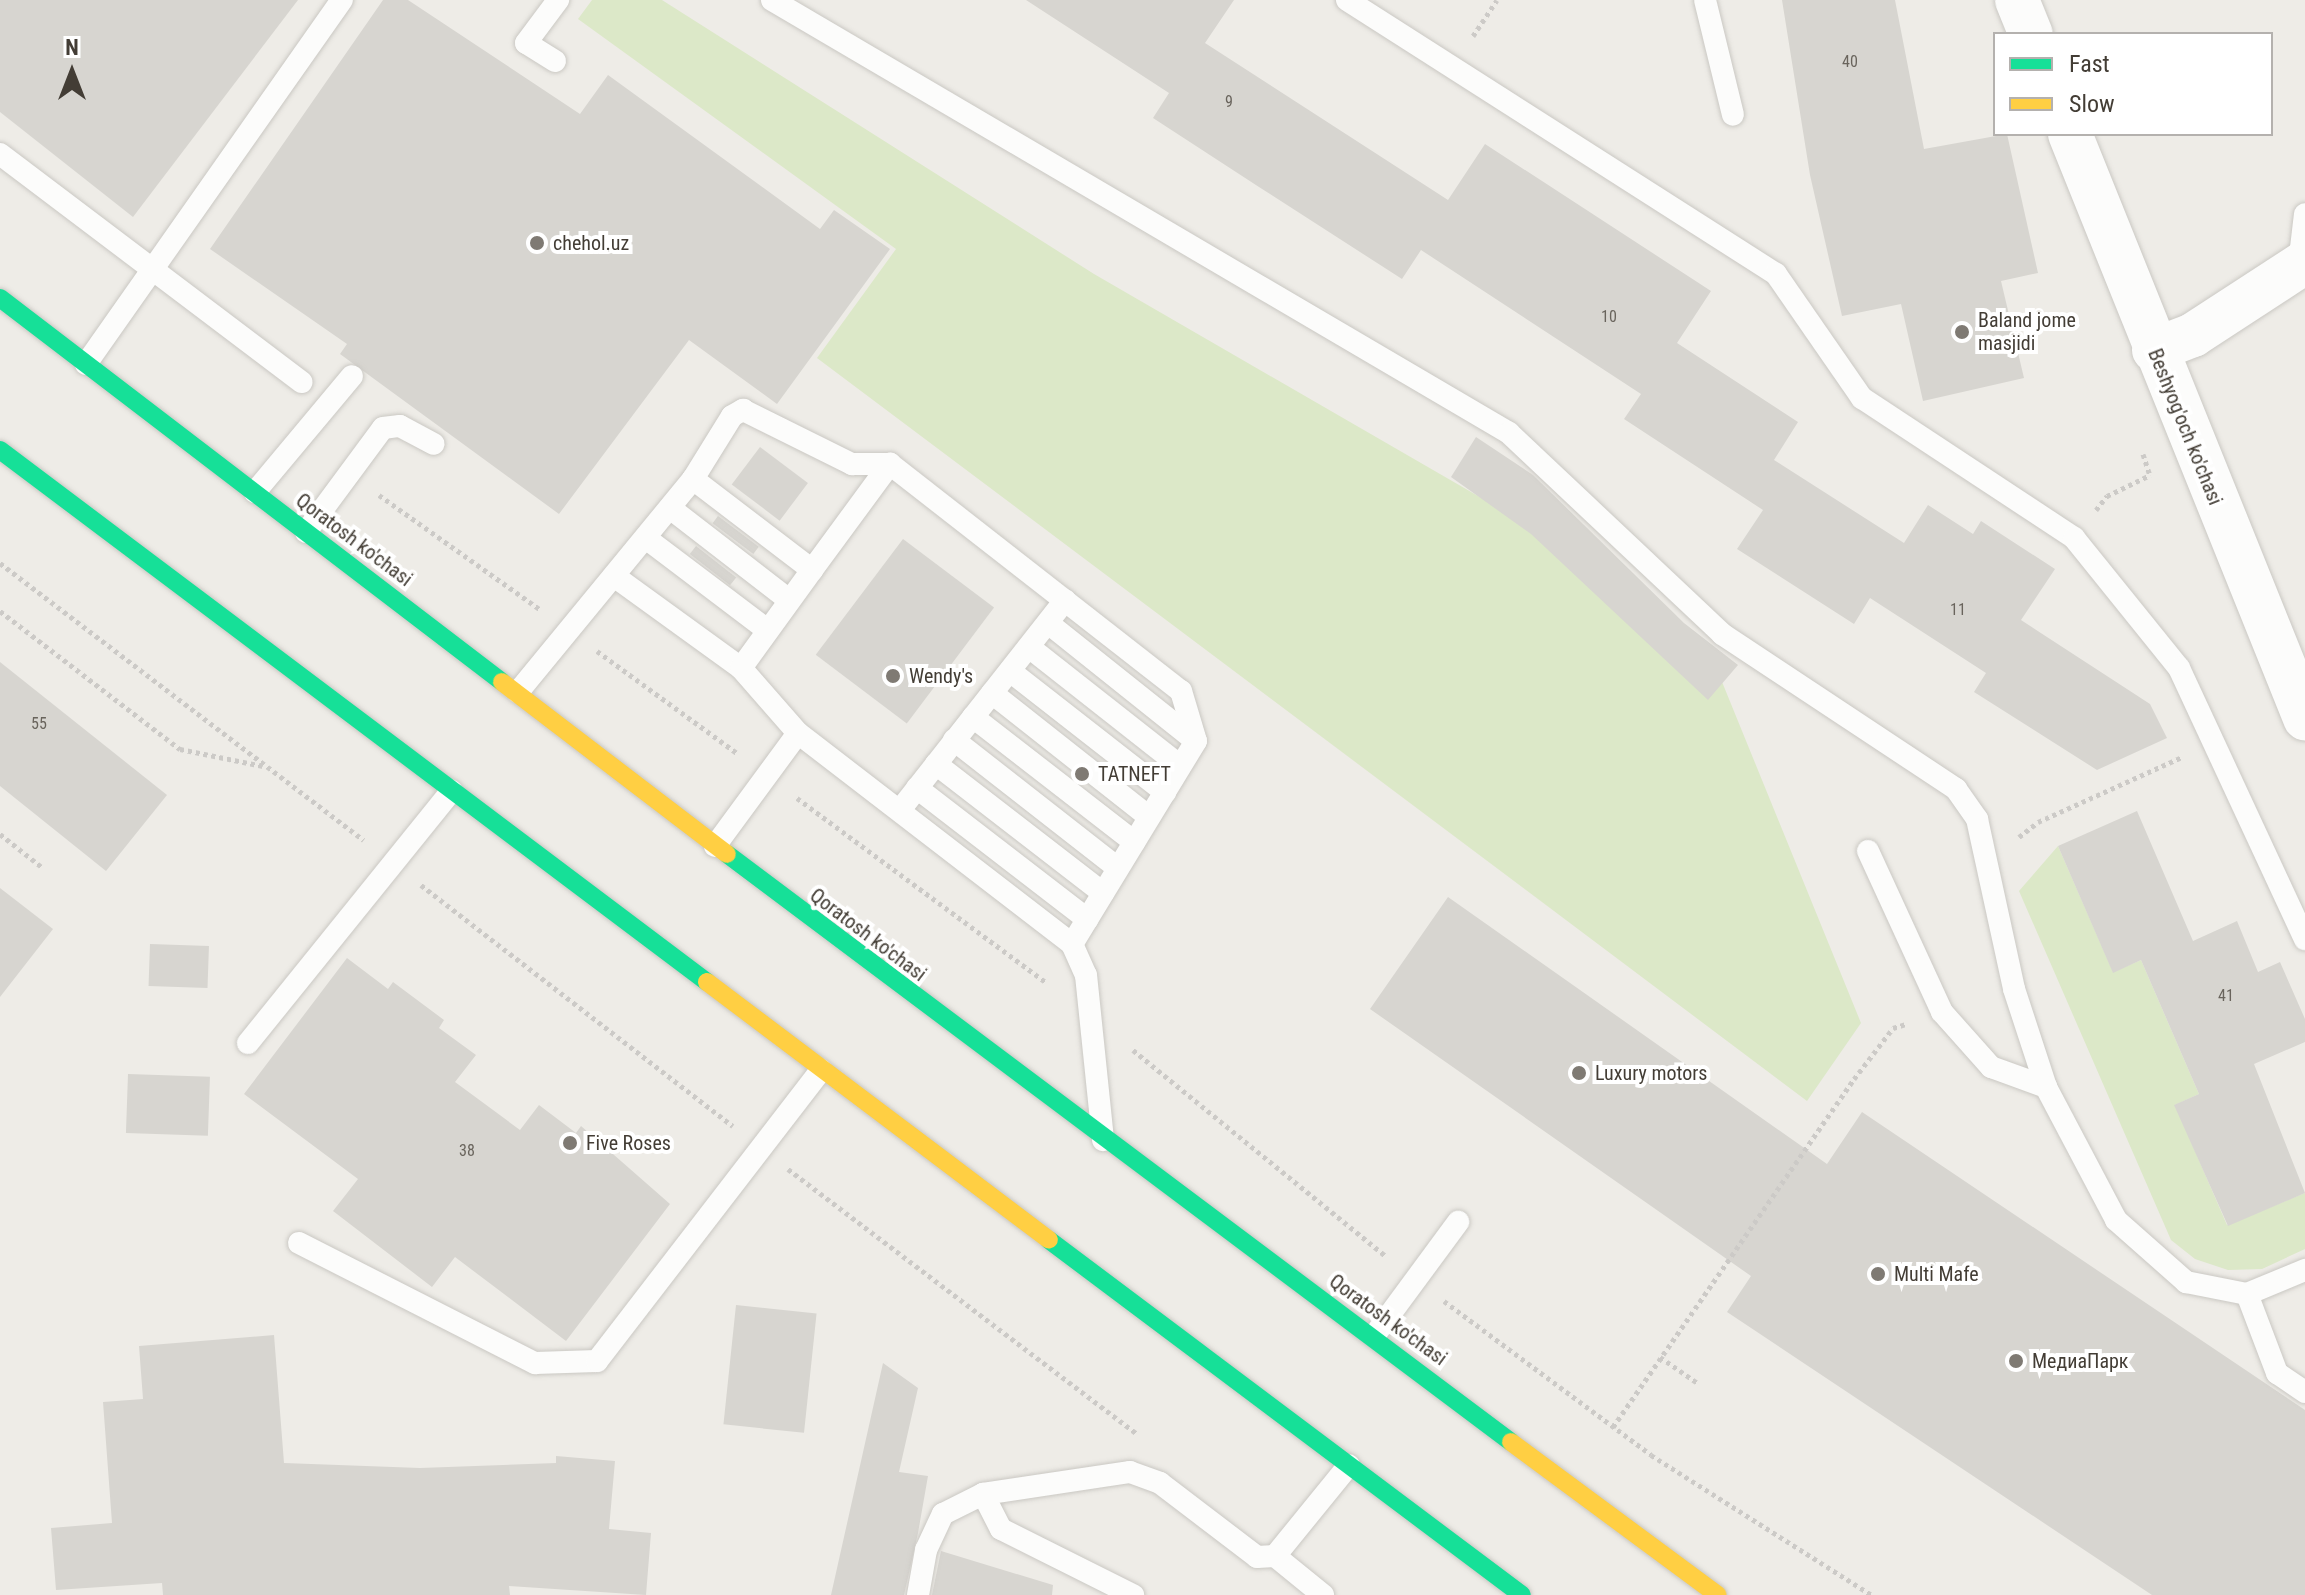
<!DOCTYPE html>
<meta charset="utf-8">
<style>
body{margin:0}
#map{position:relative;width:2305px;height:1595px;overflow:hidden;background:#eeece7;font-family:"Roboto Condensed",sans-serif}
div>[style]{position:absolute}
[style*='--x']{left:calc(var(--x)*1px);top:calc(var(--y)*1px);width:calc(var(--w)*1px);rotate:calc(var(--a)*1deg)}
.green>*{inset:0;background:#dce8c8}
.building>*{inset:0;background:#d7d5d0;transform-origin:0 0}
.path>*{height:5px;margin-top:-2.5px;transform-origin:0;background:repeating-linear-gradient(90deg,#cccac7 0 4px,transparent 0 8px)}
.roads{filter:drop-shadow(0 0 2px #cac8c3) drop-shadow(0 0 2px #cac8c3)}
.lane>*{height:22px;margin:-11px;padding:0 11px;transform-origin:11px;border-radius:11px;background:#fcfcfb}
.street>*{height:44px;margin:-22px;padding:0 22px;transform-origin:22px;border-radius:22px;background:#fcfcfb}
.fast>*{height:18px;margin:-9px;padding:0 9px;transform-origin:9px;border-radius:9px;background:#16e098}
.slow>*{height:18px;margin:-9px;padding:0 9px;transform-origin:9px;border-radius:9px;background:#ffcf43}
.dots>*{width:22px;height:22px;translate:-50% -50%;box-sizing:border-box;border:4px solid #fff;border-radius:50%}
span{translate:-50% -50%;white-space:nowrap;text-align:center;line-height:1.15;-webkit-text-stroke:8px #fff;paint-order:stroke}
.number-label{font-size:16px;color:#69645c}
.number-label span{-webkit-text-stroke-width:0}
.poi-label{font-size:20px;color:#433d35}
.left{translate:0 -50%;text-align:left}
.street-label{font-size:20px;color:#433d35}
.legend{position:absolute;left:1993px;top:32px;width:280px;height:104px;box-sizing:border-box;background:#fff;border:2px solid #b4b1ae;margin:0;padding:10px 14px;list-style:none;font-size:24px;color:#433d35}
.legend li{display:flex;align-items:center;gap:16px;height:40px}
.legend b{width:40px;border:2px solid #b4b1ae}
.north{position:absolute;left:32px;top:32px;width:80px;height:80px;-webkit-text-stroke:6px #fff;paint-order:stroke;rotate:0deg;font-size:22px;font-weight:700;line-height:32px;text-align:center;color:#433d35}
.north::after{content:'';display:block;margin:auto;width:28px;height:36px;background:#433d35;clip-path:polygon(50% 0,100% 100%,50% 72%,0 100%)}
</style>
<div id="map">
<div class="green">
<div style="clip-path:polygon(592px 0,662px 0,1094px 274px,1504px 511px,1718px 672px,1861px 1023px,1807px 1101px,817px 358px,896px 249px,578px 19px)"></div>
<div style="clip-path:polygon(2058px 846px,2113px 972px,2141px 960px,2199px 1094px,2175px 1105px,2227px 1225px,2305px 1193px,2305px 1249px,2262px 1269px,2228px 1270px,2195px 1259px,2171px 1240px,2019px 891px)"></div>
</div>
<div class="building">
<div style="clip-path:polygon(0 0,298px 0,133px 217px,0 112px)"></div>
<div style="clip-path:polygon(383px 0,408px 0,580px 114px,608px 75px,820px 229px,834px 210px,890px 249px,777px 404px,689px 340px,559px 514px,340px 354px,347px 344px,210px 249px)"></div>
<div style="clip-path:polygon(1026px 0,1234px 0,1205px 43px,1448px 200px,1485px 144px,1711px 291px,1677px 343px,1798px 422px,1774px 460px,1904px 543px,1928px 505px,1973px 534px,1981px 521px,2055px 569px,2021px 620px,2150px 704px,2167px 738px,2097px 770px,1974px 692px,1986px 673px,1870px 598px,1854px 624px,1737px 549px,1763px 510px,1624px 419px,1641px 394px,1421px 250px,1402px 279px,1259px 187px,1153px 118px,1169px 93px)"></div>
<div style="clip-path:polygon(1782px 0,1895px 0,1924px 149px,2007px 134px,2038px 273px,2001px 281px,2024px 378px,1923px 401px,1901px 304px,1842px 316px,1810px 175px)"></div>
<div style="clip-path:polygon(1476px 437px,1533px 475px,1684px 623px,1738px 665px,1708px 700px,1531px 534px,1451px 477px)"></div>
<div style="left:760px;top:447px;width:60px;height:47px;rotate:37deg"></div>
<div style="left:718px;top:516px;width:51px;height:9px;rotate:37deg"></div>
<div style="left:903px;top:539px;width:114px;height:145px;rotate:37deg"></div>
<div style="left:696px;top:546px;width:51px;height:10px;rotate:38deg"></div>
<div style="clip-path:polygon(0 662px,167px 795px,106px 871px,0 786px)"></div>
<div style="clip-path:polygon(2137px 811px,2193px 941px,2237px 921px,2258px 972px,2280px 962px,2305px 1019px,2305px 1042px,2254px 1064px,2305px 1193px,2228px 1226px,2174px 1105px,2199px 1094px,2141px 960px,2113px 973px,2058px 846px)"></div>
<div style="clip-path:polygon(0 888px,53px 929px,0 997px)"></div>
<div style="clip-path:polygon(1448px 897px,1827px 1164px,1862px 1112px,2305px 1410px,2305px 1595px,2152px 1595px,1727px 1312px,1751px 1276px,1370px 1009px)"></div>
<div style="left:150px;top:944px;width:59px;height:42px;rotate:2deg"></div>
<div style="clip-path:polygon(347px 958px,388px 989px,393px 982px,444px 1020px,439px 1028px,476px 1055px,455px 1082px,520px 1130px,539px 1105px,576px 1133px,581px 1126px,670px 1204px,566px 1341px,455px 1257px,432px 1287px,333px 1211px,358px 1179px,244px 1094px)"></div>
<div style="left:128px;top:1074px;width:82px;height:59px;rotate:2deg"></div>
<div style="left:736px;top:1305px;width:81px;height:120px;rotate:6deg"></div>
<div style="clip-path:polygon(274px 1335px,284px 1463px,420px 1468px,556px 1463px,556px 1456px,615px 1461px,609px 1529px,651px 1533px,646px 1595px,509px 1586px,510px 1595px,163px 1595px,162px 1583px,56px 1590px,51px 1528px,112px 1523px,103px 1402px,143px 1399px,139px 1346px)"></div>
<div style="clip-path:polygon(883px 1363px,918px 1388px,899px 1472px,928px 1476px,918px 1533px,904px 1595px,831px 1595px)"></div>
<div style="clip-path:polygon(941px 1551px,1053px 1585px,1052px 1595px,932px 1595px)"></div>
</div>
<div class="path">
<div style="--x:1473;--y:36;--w:43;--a:-56.3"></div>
<div style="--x:2143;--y:454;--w:22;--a:72"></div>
<div style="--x:379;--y:495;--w:199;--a:35.4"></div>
<div style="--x:2096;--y:510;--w:18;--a:-52"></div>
<div style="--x:2107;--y:496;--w:48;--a:-26"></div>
<div style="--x:0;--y:563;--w:457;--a:37.3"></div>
<div style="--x:0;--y:611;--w:227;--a:37.5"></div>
<div style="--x:180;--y:749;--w:85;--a:11.6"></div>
<div style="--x:597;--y:651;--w:175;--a:36.1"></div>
<div style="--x:797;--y:798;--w:310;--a:36.5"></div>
<div style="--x:0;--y:834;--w:55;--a:38.3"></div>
<div style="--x:2019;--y:837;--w:24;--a:-38"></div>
<div style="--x:2038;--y:822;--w:158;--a:-24.3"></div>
<div style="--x:421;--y:885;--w:394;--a:37.7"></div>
<div style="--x:1133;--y:1050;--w:326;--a:39.2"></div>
<div style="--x:788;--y:1169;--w:438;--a:37.2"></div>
<div style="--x:1444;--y:1301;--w:258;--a:36.6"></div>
<div style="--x:1651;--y:1455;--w:262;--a:32.4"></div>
<div style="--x:1660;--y:1357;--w:47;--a:34.7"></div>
<div style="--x:1613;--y:1427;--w:423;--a:-55.3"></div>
<div style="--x:1854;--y:1079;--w:64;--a:-52.6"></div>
<div style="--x:1893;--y:1028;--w:14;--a:-17"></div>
</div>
<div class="roads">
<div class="lane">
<div style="--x:772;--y:0;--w:855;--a:30.43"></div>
<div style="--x:1509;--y:433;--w:293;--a:43.3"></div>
<div style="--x:1722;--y:634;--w:281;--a:33.5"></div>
<div style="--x:1956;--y:789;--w:37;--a:55"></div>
<div style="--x:1977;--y:819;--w:174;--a:77.7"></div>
<div style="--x:2014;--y:989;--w:103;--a:71.9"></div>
<div style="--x:2046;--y:1087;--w:150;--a:62.2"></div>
<div style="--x:2116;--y:1220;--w:94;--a:41.5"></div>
<div style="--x:2186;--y:1282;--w:62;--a:11.1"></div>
<div style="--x:2247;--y:1294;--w:63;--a:-22.5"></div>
<div style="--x:1347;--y:0;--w:509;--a:32.57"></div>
<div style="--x:1776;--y:274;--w:151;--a:55.3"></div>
<div style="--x:1862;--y:398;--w:254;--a:33.4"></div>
<div style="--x:2074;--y:538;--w:167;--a:51.1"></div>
<div style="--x:2179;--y:668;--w:299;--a:65.1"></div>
<div style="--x:1705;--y:0;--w:118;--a:76.3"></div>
<div style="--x:555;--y:61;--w:34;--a:-148"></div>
<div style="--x:526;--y:43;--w:54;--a:-53.3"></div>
<div style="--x:0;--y:154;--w:378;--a:37.1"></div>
<div style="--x:2299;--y:265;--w:51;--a:-83.3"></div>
<div style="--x:86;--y:364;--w:445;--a:-54.9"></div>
<div style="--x:693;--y:479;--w:74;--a:-58.2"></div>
<div style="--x:732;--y:416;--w:13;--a:-29"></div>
<div style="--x:743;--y:410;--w:122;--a:26.4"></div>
<div style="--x:852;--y:464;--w:38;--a:0"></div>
<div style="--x:890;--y:464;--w:369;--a:38"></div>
<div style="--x:1181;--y:691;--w:52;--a:73.3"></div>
<div style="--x:1196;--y:741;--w:238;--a:121.4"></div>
<div style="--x:255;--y:492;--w:151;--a:-50.1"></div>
<div style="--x:670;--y:508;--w:150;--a:37.7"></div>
<div style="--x:306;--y:532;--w:129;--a:-53.5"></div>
<div style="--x:383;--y:428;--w:17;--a:-7"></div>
<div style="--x:400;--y:426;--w:38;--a:28"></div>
<div style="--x:647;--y:539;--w:149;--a:37.1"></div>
<div style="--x:812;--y:570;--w:132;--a:-53.7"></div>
<div style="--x:614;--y:576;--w:157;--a:35.9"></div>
<div style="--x:1048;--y:623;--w:189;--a:38.6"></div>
<div style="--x:1029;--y:647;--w:192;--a:38.2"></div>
<div style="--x:1010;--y:671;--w:197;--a:38"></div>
<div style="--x:518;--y:692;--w:276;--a:-50.6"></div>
<div style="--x:693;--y:479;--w:150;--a:37.4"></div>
<div style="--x:812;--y:570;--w:121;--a:125.9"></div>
<div style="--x:741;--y:668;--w:86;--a:48.8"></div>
<div style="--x:992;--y:693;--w:200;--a:38.3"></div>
<div style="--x:973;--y:717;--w:204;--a:37.8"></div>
<div style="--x:954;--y:740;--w:208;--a:38"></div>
<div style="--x:936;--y:764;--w:211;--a:37.7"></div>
<div style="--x:917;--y:788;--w:215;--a:37.6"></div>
<div style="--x:900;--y:810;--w:267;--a:-51.8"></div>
<div style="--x:715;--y:846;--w:140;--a:-53.7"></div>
<div style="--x:798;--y:733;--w:346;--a:37.6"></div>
<div style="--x:1072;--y:944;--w:34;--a:66"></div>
<div style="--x:1086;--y:975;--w:166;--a:84.1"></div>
<div style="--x:1868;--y:851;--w:177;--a:65.3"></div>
<div style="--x:1942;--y:1012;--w:74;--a:48.3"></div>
<div style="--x:1991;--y:1067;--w:59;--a:20"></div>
<div style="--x:248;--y:1043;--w:324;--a:-51.1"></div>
<div style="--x:299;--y:1243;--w:265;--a:27"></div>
<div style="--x:535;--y:1363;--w:62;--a:-1.8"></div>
<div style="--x:597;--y:1361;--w:367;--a:-52.4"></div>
<div style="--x:2247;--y:1294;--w:85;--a:69.2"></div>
<div style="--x:2277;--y:1373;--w:34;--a:34"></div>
<div style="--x:1374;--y:1336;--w:142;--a:-53.6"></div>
<div style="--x:983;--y:1494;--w:39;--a:63"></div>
<div style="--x:1001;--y:1529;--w:148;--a:26.6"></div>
<div style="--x:1275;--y:1556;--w:62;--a:39.1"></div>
<div style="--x:918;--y:1595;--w:46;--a:-79.9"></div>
<div style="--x:926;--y:1550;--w:40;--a:-65"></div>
<div style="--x:943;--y:1514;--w:45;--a:-26.6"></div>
<div style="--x:983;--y:1494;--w:149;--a:-8.5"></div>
<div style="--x:1130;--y:1472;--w:32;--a:20"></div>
<div style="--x:1160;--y:1483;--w:122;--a:37.3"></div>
<div style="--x:1257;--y:1557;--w:18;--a:-3"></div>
<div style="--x:1275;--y:1556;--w:117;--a:-50.9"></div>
</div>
<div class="street">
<div style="--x:2017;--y:0;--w:37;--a:68"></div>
<div style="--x:2070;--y:134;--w:630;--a:68.08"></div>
<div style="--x:2154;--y:350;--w:42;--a:-21"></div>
<div style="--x:2193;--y:335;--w:134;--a:-33.1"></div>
</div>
<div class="fast">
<div style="--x:0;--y:298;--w:632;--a:37.41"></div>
<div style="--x:0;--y:450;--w:885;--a:36.96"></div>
<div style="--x:727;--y:854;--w:980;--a:36.87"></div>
<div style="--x:1049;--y:1240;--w:591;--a:36.89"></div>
</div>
<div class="slow">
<div style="--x:502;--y:682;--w:283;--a:37.4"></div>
<div style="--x:707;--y:982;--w:428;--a:37"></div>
<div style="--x:1511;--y:1442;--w:257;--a:36.5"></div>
</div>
</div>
<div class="dots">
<div style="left:537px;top:243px;background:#7f7a73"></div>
<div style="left:1962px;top:332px;background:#7f7a73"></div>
<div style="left:893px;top:676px;background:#7f7a73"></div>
<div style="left:1082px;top:774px;background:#7f7a73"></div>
<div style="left:1579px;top:1073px;background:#7f7a73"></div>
<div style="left:570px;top:1143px;background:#7f7a73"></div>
<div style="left:1878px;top:1274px;background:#7f7a73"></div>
<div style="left:2016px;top:1361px;background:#7f7a73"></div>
</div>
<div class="number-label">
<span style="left:1850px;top:62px">40</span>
<span style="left:1229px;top:102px">9</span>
<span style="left:1609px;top:317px">10</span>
<span style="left:1958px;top:610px">11</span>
<span style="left:39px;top:724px">55</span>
<span style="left:2226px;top:996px">41</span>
<span style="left:467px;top:1151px">38</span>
</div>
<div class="poi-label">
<span class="left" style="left:553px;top:243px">chehol.uz</span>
<span class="left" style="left:1978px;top:332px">Baland jome<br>masjidi</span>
<span class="left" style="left:909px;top:676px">Wendy's</span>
<span class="left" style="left:1098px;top:774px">TATNEFT</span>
<span class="left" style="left:1595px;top:1073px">Luxury motors</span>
<span class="left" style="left:586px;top:1143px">Five Roses</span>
<span class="left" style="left:1894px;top:1274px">Multi Mafe</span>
<span class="left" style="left:2032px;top:1361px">МедиаПарк</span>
</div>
<div class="street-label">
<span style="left:2185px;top:427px;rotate:68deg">Beshyog'och ko'chasi</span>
<span style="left:354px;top:540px;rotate:37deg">Qoratosh ko'chasi</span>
<span style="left:868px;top:935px;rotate:37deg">Qoratosh ko'chasi</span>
<span style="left:1388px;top:1320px;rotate:36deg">Qoratosh ko'chasi</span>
</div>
<ul class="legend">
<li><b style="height:10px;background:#16e098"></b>Fast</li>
<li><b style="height:10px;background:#ffcf43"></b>Slow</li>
</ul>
<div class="north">N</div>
</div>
